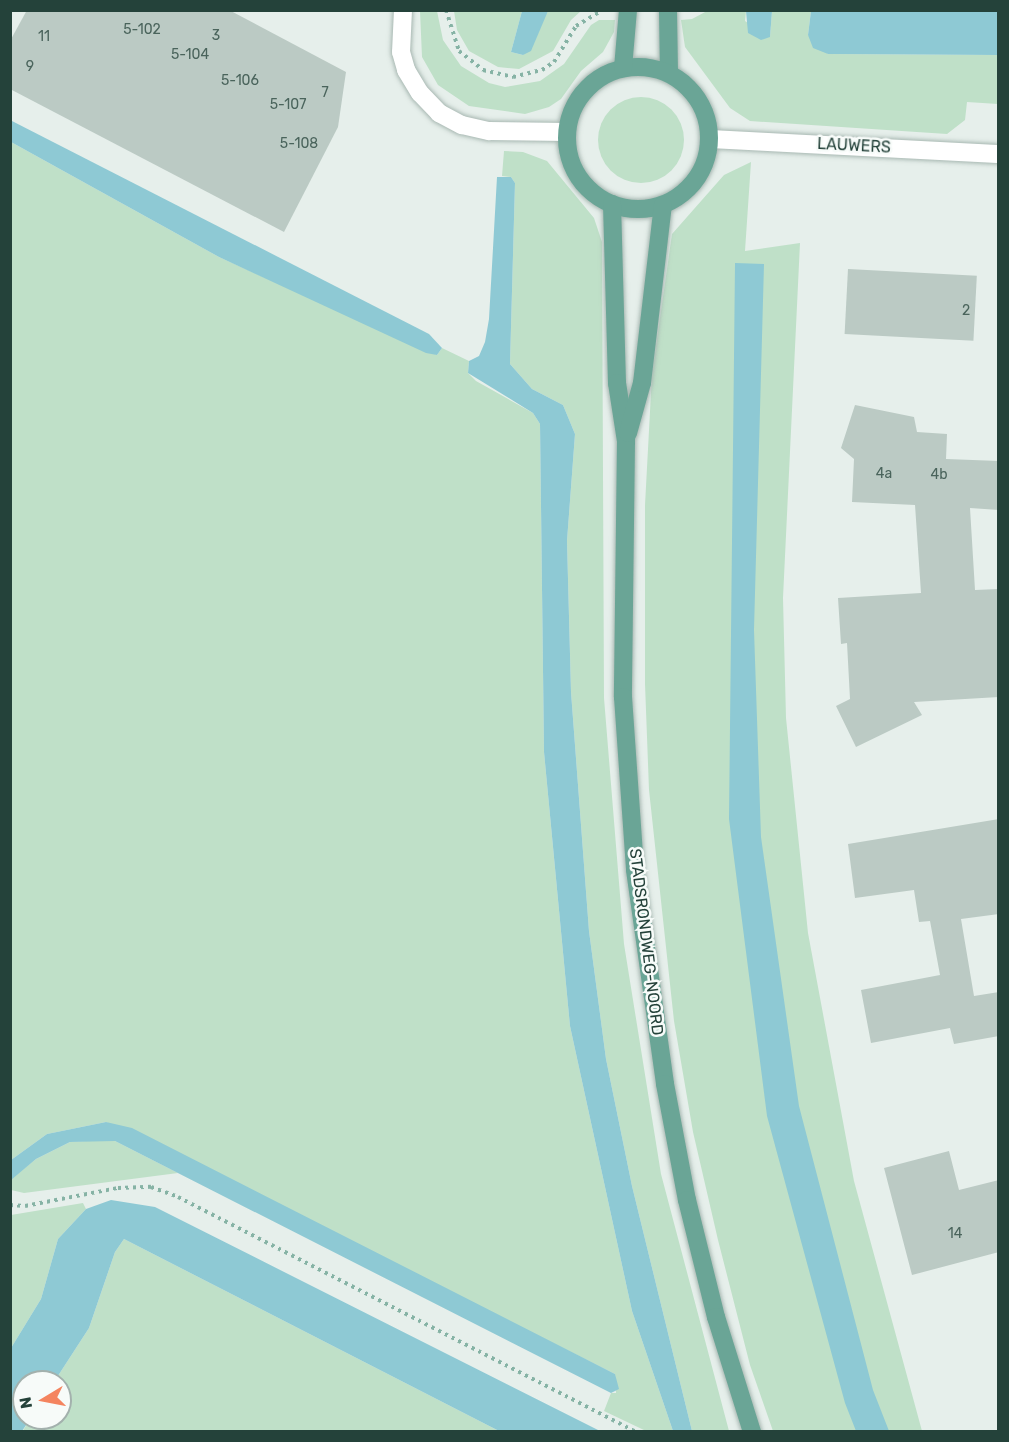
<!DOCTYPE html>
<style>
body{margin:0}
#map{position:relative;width:1009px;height:1442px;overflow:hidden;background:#e6efeb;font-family:Rubik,sans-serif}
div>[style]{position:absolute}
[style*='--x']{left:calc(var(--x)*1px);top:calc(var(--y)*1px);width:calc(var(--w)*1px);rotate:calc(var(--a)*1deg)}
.green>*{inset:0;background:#bfe0c8}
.round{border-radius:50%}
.water>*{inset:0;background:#8ec9d4}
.building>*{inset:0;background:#bbcac4;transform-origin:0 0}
.path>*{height:4px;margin-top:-2px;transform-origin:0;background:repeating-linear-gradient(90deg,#86b3a5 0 3px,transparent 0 7.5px)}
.roads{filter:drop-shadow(0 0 2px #a8b8b2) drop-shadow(0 0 2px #a8b8b2)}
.minor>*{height:18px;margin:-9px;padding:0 9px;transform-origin:9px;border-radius:9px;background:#fff}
.primary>*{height:18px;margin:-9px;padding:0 9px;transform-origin:9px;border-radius:9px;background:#6aa596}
.primary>.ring{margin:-9px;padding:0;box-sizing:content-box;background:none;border:18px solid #6aa596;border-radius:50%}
span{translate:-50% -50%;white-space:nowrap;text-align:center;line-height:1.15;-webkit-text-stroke:5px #f7fbf9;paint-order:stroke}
.number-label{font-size:14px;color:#4a645c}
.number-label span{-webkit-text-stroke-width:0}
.street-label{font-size:16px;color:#24423a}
.frame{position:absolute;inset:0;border:12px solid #24423a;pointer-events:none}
.north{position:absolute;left:12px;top:1370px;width:60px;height:60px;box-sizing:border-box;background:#f7fbf9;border:2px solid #a3b1ad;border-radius:50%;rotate:260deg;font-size:16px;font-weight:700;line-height:24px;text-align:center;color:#24423a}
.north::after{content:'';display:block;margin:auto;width:21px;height:27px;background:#f4845f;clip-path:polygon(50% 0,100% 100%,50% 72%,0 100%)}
</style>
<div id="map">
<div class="green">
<div style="clip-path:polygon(420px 11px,437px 11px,443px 40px,461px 66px,489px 83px,505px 87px,540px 81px,564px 64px,591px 25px,599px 20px,615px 20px,614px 32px,603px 52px,581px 71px,561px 99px,549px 107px,525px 114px,469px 106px,438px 85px,422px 57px)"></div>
<div style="clip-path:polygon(454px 11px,522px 11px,511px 52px,523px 55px,548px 11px,581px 11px,571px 20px,553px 51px,519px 69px,498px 67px,469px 51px,457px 30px)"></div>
<div style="clip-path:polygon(707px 11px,746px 11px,745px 21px,770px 37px,772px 11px,811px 11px,808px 35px,828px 54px,998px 55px,998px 104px,967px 102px,965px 120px,947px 134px,750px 121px,730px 108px,685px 47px,681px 20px,692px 19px)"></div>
<div class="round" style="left:598px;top:97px;width:86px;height:86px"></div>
<div style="clip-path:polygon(11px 142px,219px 257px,437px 355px,442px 348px,469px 361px,468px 373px,476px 381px,533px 413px,540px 424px,544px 752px,570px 1026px,632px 1311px,673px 1431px,646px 1431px,604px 1411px,611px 1393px,616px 1393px,615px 1374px,106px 1122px,47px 1134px,11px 1160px)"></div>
<div style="clip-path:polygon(504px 151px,523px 152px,547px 161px,594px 218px,602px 242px,604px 698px,624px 944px,661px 1174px,729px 1431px,692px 1431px,632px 1186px,606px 1059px,589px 931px,571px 692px,567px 541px,575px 434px,563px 405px,532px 389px,510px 364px,515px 183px,511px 177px,502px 176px)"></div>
<div style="clip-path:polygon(751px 162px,745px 251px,800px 243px,783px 598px,786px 718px,808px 933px,854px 1181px,922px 1431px,773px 1431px,750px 1365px,718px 1240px,693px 1132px,674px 1021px,649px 790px,645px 684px,645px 505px,652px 374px,672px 234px,724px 175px)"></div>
<div style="clip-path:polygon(86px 1141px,115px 1141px,178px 1173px,24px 1193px,11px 1190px,10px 1180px,36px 1159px,70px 1142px)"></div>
<div style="clip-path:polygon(83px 1203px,86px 1209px,58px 1239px,41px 1299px,11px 1348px,11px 1215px)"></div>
<div style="clip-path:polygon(124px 1239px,499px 1431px,22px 1432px,31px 1418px,60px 1418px,60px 1382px,54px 1382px,89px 1328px,115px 1252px)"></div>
</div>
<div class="water">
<div style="clip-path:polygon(522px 11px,548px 11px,531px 51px,523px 55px,511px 52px)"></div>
<div style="clip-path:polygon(746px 11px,772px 11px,770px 37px,761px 40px,748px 33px)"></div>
<div style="clip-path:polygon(811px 11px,998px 11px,998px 55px,828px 54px,813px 48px,808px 35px)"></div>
<div style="clip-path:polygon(10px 120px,429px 334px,442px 348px,437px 355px,426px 353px,219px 257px,11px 142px)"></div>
<div style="clip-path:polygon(497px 177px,511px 177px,515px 183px,510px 364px,532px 389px,563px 405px,575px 434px,567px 541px,571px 692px,589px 931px,606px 1059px,632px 1186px,692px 1431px,673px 1431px,632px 1311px,570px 1026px,544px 752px,540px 424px,533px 413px,468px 373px,469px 361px,479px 356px,485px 342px,489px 319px)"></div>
<div style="clip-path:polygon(735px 263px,764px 264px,754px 630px,761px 837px,799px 1106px,873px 1390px,889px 1431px,856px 1431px,845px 1403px,767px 1116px,729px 819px)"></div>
<div style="clip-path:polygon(106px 1122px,132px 1128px,615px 1374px,619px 1389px,611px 1393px,115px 1141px,70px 1142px,36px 1159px,11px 1180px,11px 1160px,47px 1134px)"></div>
<div style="clip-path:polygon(111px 1200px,155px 1207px,600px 1431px,499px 1431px,124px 1239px,115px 1252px,89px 1328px,54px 1382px,24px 1382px,24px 1418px,31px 1418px,22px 1431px,11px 1431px,11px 1348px,41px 1299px,58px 1239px,86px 1209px)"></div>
</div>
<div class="building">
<div style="clip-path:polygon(27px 10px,229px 10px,346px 72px,338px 127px,284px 232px,10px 89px,10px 41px)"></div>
<div style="left:848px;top:269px;width:129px;height:65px;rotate:3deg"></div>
<div style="clip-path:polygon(855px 405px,914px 417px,917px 432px,947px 434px,946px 459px,999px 461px,999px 510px,970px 508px,975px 590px,999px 589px,999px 697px,914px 702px,922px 715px,856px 747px,836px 706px,850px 699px,847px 643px,841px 644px,838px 598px,921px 593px,915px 505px,852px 502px,854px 459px,841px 448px)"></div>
<div style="clip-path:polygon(999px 819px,999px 914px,961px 919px,974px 996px,999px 992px,999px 1036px,954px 1044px,950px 1028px,871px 1043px,861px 990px,940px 975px,930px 921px,919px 922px,914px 890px,855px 898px,848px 844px)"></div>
<div style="clip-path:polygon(949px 1151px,959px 1190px,999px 1180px,999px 1252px,912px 1275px,884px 1168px)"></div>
</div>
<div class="path">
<div style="--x:446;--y:10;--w:43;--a:72.4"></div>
<div style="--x:459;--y:51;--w:31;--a:38"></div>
<div style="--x:483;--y:70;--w:31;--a:13"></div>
<div style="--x:513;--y:77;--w:30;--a:-14"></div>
<div style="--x:542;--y:70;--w:14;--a:-34"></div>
<div style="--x:554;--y:62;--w:42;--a:-58.6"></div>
<div style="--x:576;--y:26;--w:27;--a:-31"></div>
<div style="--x:10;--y:1205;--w:15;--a:4"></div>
<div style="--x:25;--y:1206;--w:95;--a:-11"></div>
<div style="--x:118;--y:1188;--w:33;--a:-2"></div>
<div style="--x:151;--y:1187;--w:29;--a:20"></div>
<div style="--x:178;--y:1197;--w:515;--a:27.16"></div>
</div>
<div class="roads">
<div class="minor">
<div style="--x:403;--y:10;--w:42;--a:92.7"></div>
<div style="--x:401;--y:52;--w:19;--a:74"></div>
<div style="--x:406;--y:70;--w:27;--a:59"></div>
<div style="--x:420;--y:93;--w:28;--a:46"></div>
<div style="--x:439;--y:113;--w:26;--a:28"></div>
<div style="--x:462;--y:125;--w:28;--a:13"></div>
<div style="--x:489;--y:131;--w:78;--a:0.7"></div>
<div style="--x:710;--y:139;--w:288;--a:3"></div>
</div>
<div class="primary">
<div style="--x:668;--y:10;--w:63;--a:89.1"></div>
<div class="ring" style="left:567px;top:67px;width:124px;height:124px"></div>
<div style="--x:623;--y:68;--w:58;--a:-85.1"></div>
<div style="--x:612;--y:204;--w:179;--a:88.4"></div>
<div style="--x:617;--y:383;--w:59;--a:81.2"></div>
<div style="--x:626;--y:441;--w:256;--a:90.7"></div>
<div style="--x:623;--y:697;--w:173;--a:86"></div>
<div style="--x:635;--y:870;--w:216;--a:82"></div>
<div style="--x:665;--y:1084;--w:118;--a:79.3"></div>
<div style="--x:687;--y:1200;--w:121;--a:76.1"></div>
<div style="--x:716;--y:1317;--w:121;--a:72.6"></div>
<div style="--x:628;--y:433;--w:52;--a:-74.4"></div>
<div style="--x:642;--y:383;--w:179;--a:-83.3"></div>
</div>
</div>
<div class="number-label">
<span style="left:142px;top:30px">5-102</span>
<span style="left:216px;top:36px">3</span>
<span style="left:44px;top:37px">11</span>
<span style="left:190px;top:55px">5-104</span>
<span style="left:30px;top:67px">9</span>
<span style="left:240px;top:81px">5-106</span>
<span style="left:325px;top:93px">7</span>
<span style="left:288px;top:105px">5-107</span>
<span style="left:299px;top:144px">5-108</span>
<span style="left:966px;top:311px">2</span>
<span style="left:884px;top:474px">4a</span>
<span style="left:939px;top:475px">4b</span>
<span style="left:955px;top:1234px">14</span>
</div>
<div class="street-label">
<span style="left:854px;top:146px;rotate:3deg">LAUWERS</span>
<span style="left:646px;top:942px;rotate:83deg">STADSRONDWEG-NOORD</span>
</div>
<div class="frame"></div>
<div class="north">N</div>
</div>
